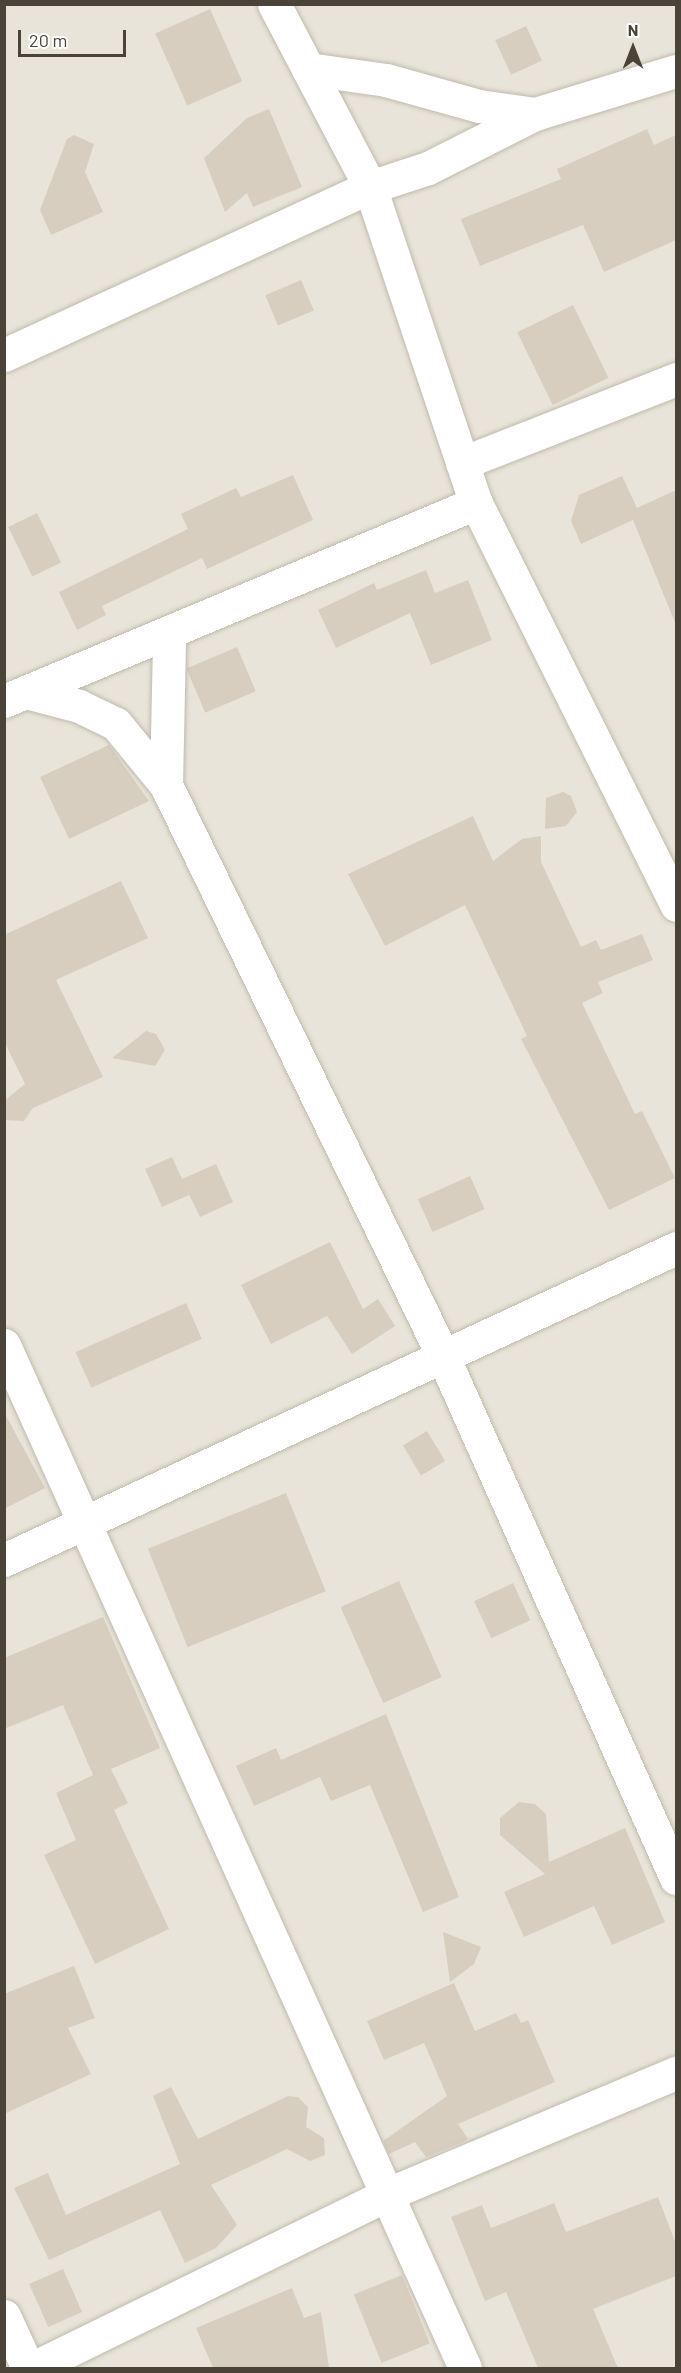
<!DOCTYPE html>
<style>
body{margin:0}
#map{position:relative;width:681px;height:2373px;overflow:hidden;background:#f5f2eb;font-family:Barlow,sans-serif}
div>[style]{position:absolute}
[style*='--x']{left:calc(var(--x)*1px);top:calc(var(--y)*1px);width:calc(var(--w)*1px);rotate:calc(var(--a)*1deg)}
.residential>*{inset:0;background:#e9e4d9;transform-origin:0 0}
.building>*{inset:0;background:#d7cec0;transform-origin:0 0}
.roads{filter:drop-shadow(0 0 2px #c1baad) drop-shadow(0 0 2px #c1baad)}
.minor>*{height:33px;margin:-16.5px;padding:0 16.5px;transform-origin:16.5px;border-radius:16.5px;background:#fff}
span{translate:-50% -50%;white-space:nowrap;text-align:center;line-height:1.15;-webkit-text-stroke:5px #fff;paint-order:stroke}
.frame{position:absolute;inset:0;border:6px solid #4a4338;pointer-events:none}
.north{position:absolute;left:603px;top:18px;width:60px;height:60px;-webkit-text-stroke:4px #fff;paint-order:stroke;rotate:0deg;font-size:16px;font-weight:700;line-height:24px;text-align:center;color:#4a4338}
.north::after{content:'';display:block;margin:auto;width:21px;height:27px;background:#4a4338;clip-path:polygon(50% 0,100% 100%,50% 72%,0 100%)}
.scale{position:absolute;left:18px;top:30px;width:108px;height:27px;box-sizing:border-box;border:3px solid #4a4338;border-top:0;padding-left:8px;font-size:18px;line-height:21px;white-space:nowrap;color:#4a4338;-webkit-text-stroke:4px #fff;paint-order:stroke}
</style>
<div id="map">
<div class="residential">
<div style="left:5px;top:5px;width:671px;height:2363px"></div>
</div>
<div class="building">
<div style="left:210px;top:9px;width:79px;height:60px;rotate:66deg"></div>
<div style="left:526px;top:26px;width:38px;height:34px;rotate:65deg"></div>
<div style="clip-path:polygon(269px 109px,302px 187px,253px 207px,247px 193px,225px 212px,204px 158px,247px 118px)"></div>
<div style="clip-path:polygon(647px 129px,654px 145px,676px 135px,676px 240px,604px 272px,583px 225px,480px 266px,461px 219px,561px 179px,557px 169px)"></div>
<div style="clip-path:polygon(74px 135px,94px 144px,85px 172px,103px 212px,51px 235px,40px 210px,67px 139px)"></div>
<div style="left:301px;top:280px;width:33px;height:39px;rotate:67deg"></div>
<div style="left:573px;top:305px;width:81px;height:62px;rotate:64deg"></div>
<div style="clip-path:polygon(293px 475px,313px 520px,207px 569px,202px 558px,102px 606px,106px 615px,77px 630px,59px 592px,188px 529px,181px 514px,236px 488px,241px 497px)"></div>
<div style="clip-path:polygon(622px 476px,637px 508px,676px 490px,676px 625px,633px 520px,581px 544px,571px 521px,579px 495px)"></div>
<div style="left:37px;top:513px;width:55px;height:32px;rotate:64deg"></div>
<div style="clip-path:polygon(426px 570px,435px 593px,468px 580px,492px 640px,431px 665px,410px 613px,336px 648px,318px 610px,374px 583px,377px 590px)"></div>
<div style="left:237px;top:647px;width:48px;height:55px;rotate:67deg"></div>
<div style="clip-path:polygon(109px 745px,149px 801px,69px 839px,40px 777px)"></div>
<div style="clip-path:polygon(563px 792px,571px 796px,577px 812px,566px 826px,545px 829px,546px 798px)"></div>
<div style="clip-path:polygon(473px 816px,493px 861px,522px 839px,541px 836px,541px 862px,581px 947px,596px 940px,601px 950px,642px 934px,653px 960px,598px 982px,603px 993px,582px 1003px,635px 1114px,642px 1111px,675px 1178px,609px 1210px,521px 1039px,527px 1036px,465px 905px,385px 946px,348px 874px)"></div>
<div style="clip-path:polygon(121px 881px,148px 938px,56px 980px,103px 1077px,33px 1108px,24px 1121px,4px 1120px,4px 1101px,25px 1084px,4px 1041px,4px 935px)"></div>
<div style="clip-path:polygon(146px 1031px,156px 1034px,165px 1050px,155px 1066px,112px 1058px)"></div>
<div style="clip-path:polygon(172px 1157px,182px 1179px,216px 1164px,233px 1202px,200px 1217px,183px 1182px,189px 1195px,162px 1207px,145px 1169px)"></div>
<div style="left:470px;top:1176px;width:36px;height:57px;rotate:66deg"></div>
<div style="clip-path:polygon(330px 1242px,363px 1309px,378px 1299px,395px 1326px,352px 1354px,327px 1316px,271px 1344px,241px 1285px)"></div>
<div style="left:186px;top:1303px;width:39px;height:121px;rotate:66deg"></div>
<div style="clip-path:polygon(4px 1412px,45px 1488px,4px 1509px)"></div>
<div style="left:427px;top:1431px;width:35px;height:28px;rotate:59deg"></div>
<div style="left:286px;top:1493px;width:106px;height:149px;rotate:68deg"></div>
<div style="left:399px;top:1581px;width:105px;height:64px;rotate:66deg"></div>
<div style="left:513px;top:1583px;width:41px;height:43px;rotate:65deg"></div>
<div style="clip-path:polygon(103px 1617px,160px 1748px,111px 1769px,128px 1803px,114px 1810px,169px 1929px,95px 1964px,44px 1855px,76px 1840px,56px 1793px,93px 1775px,63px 1705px,4px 1729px,4px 1658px)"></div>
<div style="clip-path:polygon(386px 1714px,459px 1897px,423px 1912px,370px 1785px,331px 1801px,320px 1777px,254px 1806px,236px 1766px,276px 1748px,281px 1760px)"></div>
<div style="clip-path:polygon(519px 1802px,535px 1804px,546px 1814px,549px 1862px,625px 1828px,665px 1922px,612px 1945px,594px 1906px,524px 1937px,504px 1892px,545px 1874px,500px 1835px,500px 1818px)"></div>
<div style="clip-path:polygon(443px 1932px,481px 1947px,474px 1964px,450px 1982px)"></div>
<div style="clip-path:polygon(74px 1966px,95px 2018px,68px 2028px,91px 2074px,4px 2114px,4px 1994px)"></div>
<div style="clip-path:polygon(454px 1983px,475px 2031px,516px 2013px,521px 2023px,528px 2020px,555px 2082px,458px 2124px,468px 2139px,463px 2142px,426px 2157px,415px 2142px,389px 2154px,383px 2141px,447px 2096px,424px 2043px,384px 2060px,367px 2021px)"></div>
<div style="clip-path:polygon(171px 2087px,198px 2139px,288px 2096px,298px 2097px,308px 2107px,306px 2127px,324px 2138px,325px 2155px,310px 2161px,287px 2149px,211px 2185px,237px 2225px,216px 2248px,185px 2263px,160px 2210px,49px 2260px,14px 2188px,48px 2173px,66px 2215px,180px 2164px,153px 2096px)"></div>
<div style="clip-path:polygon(658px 2197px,676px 2244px,676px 2276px,593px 2309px,618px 2368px,538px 2368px,506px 2292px,485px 2301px,451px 2217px,482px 2205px,491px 2228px,554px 2203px,566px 2232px)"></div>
<div style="left:63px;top:2269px;width:47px;height:37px;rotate:66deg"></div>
<div style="left:402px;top:2275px;width:74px;height:52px;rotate:68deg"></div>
<div style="clip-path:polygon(292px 2288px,304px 2318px,321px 2312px,329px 2368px,213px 2368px,196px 2328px)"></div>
</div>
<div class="roads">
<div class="minor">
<div style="--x:274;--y:4;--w:207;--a:62.3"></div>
<div style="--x:370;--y:187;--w:333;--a:71.5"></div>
<div style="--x:476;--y:503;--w:449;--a:63.5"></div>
<div style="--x:308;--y:69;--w:79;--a:8"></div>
<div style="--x:386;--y:80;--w:97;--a:15.6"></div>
<div style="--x:479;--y:106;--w:57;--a:8.1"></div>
<div style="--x:535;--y:114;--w:147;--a:-17"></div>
<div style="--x:4;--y:355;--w:403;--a:-24.7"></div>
<div style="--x:370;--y:187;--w:61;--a:-18.1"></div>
<div style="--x:428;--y:168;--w:120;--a:-26.8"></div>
<div style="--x:462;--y:463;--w:230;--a:-21.4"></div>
<div style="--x:26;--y:692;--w:55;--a:14.8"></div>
<div style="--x:79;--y:706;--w:41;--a:25.9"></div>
<div style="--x:116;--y:724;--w:79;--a:50.7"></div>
<div style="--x:166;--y:785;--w:632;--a:64.12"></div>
<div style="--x:442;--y:1354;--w:574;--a:65.94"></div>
<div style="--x:4;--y:701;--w:512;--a:-22.76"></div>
<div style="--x:166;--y:785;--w:149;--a:-88.8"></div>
<div style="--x:4;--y:1345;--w:1122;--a:65.74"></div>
<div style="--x:4;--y:1560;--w:741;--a:-24.9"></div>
<div style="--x:4;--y:2316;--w:57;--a:65.2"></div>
<div style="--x:33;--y:2368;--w:398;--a:-26.1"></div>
<div style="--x:390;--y:2193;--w:310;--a:-22.8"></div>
</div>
</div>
<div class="frame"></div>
<div class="north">N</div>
<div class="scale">20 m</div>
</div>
